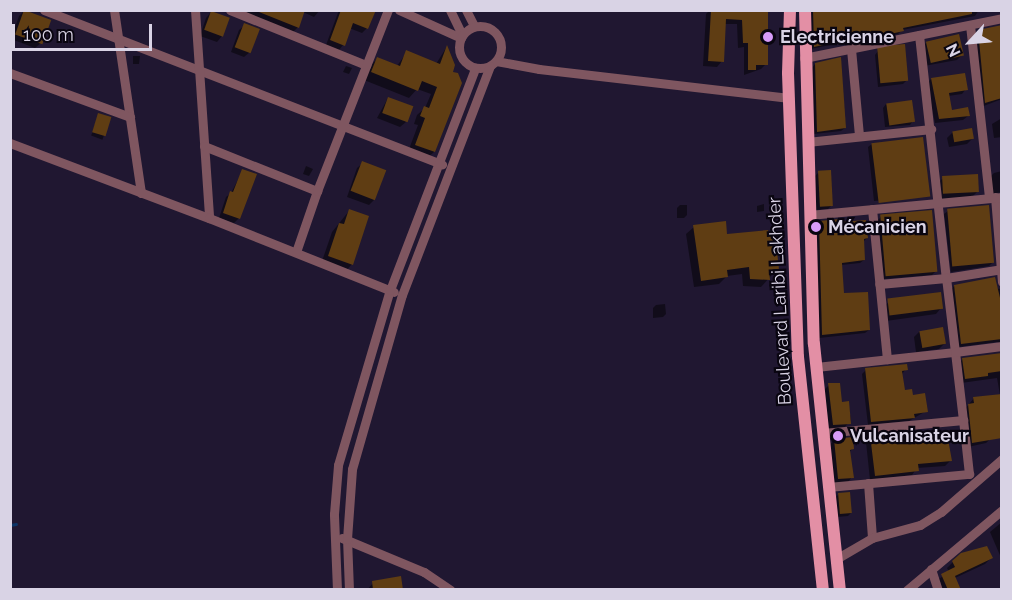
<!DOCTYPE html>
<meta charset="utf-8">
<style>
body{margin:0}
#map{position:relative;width:1012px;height:600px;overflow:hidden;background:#201731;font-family:Raleway,sans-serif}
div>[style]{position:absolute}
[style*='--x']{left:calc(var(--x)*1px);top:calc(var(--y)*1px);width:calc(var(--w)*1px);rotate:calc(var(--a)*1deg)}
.shadow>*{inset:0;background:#0007;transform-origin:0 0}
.stream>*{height:3px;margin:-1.5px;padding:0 1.5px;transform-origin:1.5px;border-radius:1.5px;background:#0c3466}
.building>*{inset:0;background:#5f3d13;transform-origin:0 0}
.minor>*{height:9px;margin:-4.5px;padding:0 4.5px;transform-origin:4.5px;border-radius:4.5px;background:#7f5660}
.minor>.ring{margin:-4.5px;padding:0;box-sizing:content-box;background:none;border:9px solid #7f5660;border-radius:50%}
.major>*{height:12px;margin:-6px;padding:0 6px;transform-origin:6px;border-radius:6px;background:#e38fa5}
.dots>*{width:16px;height:16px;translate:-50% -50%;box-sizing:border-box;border:3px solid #090510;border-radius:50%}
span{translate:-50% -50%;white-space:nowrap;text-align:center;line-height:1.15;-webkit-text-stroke:4.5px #090510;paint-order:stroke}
.poi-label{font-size:18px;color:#d9d3e5;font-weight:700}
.left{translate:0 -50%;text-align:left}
.street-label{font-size:18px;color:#d9d3e5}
.frame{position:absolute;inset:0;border:12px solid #d9d3e5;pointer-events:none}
.north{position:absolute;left:940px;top:12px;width:60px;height:60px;-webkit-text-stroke:4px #090510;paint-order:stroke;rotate:244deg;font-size:16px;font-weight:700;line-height:24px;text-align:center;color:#d9d3e5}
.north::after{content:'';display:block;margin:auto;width:21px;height:27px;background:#d9d3e5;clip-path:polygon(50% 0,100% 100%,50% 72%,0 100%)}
.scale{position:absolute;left:12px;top:24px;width:140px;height:27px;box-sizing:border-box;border:3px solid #d9d3e5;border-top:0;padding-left:8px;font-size:18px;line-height:21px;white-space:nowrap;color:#d9d3e5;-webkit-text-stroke:4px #090510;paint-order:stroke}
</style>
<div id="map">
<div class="shadow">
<div style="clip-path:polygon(248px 10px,320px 10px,314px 17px,303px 12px,298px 27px,291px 34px,246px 16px)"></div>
<div style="clip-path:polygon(339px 10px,374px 10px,367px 28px,362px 33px,349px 28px,343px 45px,339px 50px,326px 45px)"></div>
<div style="clip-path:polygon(710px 10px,766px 10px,766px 64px,761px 69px,744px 75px,744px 47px,738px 48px,737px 24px,725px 24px,722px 61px,717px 67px,703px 66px,706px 14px)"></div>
<div style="clip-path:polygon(808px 10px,979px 10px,975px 16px,902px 30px,898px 34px,873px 39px,873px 36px,811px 49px)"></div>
<div style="clip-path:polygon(24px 11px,41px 43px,35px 48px,11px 39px,19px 16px)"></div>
<div style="clip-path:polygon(211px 12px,222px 36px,217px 42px,200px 36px,206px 18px)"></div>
<div style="clip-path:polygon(245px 25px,250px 52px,244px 57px,231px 52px,239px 30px)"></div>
<div style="clip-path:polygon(978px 31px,1002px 77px,1002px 99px,981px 107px,973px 37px)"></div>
<div style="clip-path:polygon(927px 42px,962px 55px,957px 60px,924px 66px,922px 47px)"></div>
<div style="clip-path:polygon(446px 48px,451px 73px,460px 83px,434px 152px,426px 159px,408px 152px,418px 125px,414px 124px,417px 115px,425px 108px,431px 94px,417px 89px,409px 98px,364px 80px,370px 66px,377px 59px,397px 66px,407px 52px,436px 64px)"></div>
<div style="clip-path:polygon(878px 51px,907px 80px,903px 84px,878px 87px,875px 55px)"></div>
<div style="clip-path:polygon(133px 56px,140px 56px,139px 64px,133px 64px)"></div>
<div style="clip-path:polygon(815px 64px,845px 128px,841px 131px,814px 134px,812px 68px)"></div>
<div style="clip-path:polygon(346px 66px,352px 68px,349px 74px,343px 72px)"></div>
<div style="clip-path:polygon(931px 79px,966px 89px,962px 94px,948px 96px,951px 112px,968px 116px,963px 120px,935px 123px,927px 84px)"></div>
<div style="clip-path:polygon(388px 98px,406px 122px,400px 127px,377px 118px)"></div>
<div style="clip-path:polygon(886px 104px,913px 121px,910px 125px,885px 127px,883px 108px)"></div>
<div style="left:99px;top:114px;width:12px;height:23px;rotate:20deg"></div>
<div style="clip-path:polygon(1002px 118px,1002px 137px,994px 138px,992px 124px)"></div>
<div style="clip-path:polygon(953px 132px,972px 139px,967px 144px,949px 147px,947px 138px)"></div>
<div style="clip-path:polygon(872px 144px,929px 196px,874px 201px,868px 147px)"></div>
<div style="clip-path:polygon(363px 163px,374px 200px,369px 205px,347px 197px,357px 168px)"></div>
<div style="clip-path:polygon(306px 166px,313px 169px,309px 176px,303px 174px)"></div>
<div style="clip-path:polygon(243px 170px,239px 218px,234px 223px,219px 218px,226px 197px,231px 193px)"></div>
<div style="clip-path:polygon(1002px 171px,1002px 192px,990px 194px,989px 178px,994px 173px)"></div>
<div style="clip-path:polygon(818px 173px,832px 205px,828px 209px,816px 210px,815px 176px)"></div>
<div style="clip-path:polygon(942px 179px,978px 191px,972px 197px,939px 200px,937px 185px)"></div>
<div style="clip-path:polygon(764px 204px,764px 211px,757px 212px,757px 206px)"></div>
<div style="clip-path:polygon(680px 205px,687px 205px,687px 215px,684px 218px,677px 218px,677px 208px)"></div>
<div style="clip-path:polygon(349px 211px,352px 264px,345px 272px,321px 264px,332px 232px)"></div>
<div style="clip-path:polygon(948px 211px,992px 263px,989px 266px,951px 272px,944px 214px)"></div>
<div style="clip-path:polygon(881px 217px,936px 271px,932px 275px,883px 279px,878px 220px)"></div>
<div style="clip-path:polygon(865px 221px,867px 238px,863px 242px,864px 260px,860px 263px,841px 265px,843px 295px,869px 330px,865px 333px,819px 338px,816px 226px,820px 222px)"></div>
<div style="clip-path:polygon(694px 227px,726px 235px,777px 269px,761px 287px,743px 286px,742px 274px,727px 276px,719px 284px,694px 287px,686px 234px)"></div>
<div style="clip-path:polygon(954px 286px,1002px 289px,1002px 344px,997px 342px,958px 347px,951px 290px)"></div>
<div style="clip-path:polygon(889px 302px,941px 308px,936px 314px,886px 321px,883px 307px)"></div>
<div style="clip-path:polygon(665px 304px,666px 314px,663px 317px,653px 318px,653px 308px,656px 305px)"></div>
<div style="clip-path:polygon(919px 332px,944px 344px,939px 349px,916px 352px,914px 337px)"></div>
<div style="clip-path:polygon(1002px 354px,1002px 428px,986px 443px,968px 447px,964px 410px,974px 398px,1000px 395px,997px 378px,961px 383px,958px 364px,963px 359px)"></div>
<div style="clip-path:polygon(906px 369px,902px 374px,904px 392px,926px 411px,909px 421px,868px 425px,862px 374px,866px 370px)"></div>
<div style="clip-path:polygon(829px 385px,841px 404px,848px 403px,851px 420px,844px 428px,829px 429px,824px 390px)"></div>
<div style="clip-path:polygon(871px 437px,919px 445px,950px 461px,945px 466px,917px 468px,912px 475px,870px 480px,866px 442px)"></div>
<div style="clip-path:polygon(834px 440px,853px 448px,849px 453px,852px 477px,848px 482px,834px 483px,830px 445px)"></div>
<div style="clip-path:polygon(839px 494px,851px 513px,848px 516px,837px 517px,835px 498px)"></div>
<div style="clip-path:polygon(1002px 522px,1002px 560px,990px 532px)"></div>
<div style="clip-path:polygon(991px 558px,985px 564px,955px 578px,960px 590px,939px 590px,936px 581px,949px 572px,947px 568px,953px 562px)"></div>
<div style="clip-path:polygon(373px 583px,401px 590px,367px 590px)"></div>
</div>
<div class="stream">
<div style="--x:10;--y:525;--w:6;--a:-9"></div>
</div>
<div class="building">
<div style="left:24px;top:10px;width:29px;height:26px;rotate:20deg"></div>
<div style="clip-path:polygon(254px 10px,305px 10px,299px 28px)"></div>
<div style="clip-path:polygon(341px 10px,376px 10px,368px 29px,353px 23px,345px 46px,330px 40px)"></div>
<div style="clip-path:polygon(711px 10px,768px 10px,768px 65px,756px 65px,756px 70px,748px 70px,748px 43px,743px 43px,742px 20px,726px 19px,724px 62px,708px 61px)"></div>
<div style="clip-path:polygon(813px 10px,972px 10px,972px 14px,903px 28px,904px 31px,876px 37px,876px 33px,814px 47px)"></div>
<div style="left:211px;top:11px;width:20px;height:20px;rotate:20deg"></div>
<div style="left:244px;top:23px;width:17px;height:26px;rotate:21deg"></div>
<div style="clip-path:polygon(1002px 25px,1002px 98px,985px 103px,978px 30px)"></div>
<div style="left:959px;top:34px;width:22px;height:34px;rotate:77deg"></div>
<div style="left:905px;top:44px;width:37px;height:28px;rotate:85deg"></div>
<div style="clip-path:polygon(447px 45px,455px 65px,453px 72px,458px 73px,462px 83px,435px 152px,415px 145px,425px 118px,420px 116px,424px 106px,429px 108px,437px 87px,422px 81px,418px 91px,371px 72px,377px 57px,400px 66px,406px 50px,440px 64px)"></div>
<div style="clip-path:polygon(841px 57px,846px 128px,817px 132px,815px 63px)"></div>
<div style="clip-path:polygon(965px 73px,968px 90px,949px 93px,952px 110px,968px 107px,970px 116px,939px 119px,931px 78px)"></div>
<div style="left:388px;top:97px;width:27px;height:17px;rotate:20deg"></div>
<div style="left:912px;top:100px;width:22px;height:26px;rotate:82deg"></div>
<div style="left:98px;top:113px;width:14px;height:20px;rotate:17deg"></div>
<div style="left:972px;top:128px;width:11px;height:20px;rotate:80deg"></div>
<div style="left:923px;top:137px;width:60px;height:52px;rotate:83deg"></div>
<div style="left:362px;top:161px;width:26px;height:32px;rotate:21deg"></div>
<div style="clip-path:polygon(242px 169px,257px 174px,240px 219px,223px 213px,230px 191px,233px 192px)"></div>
<div style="left:831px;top:170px;width:36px;height:13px;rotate:87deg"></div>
<div style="left:978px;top:174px;width:18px;height:36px;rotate:87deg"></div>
<div style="left:989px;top:205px;width:58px;height:42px;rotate:85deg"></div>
<div style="clip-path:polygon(349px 209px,369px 216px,353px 265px,328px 256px,339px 223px,344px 224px)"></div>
<div style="left:932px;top:210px;width:62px;height:52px;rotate:85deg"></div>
<div style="clip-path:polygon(840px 219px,840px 222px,866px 220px,868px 238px,864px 239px,865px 260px,842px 263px,844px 293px,868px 292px,870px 330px,822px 335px,819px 221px)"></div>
<div style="clip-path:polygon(726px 221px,727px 234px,768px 230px,769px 234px,775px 234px,779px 269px,769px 270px,770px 280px,750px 279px,749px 267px,727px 270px,728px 277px,701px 281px,693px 225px)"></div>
<div style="clip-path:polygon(995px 277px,1002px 306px,1002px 339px,961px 344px,954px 285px)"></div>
<div style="left:941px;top:292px;width:17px;height:54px;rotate:83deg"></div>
<div style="left:943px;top:327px;width:17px;height:24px;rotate:80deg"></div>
<div style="clip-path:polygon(1002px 353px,1002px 371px,988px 373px,988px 376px,965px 379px,962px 358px)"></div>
<div style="clip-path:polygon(907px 364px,908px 370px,902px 371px,905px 390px,912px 389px,913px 395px,925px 393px,928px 412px,914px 414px,915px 418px,871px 422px,865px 368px)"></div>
<div style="clip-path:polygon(828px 383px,840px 383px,842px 402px,849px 401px,851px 424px,833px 425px)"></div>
<div style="clip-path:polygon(1002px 394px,1002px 438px,972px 443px,968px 404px,974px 403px,973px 397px)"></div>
<div style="clip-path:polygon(917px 431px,920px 443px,948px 439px,952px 461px,918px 464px,919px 471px,875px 476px,870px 435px)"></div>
<div style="clip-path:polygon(853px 437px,854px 449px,850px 450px,854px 478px,838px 479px,834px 439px)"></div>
<div style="left:850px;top:492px;width:21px;height:12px;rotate:85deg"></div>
<div style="clip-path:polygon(987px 546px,993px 558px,955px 576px,961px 590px,948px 590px,941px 574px,955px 567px,952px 561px,961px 553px)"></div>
<div style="clip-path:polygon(401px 576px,403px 590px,373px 590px,372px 581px)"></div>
</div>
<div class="minor">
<div style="--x:44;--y:10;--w:427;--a:21.2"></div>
<div style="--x:114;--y:10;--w:185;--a:81.6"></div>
<div style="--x:195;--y:10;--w:208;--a:86.1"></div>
<div style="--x:230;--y:10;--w:147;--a:22"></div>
<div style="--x:399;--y:10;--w:68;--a:24.3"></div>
<div style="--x:450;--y:10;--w:28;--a:64"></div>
<div style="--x:466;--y:10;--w:18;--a:63"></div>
<div style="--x:970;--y:25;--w:174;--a:83.7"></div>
<div class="ring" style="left:459px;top:26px;width:33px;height:33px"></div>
<div style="--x:919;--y:35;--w:244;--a:83.7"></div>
<div style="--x:946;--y:278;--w:57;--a:-9.1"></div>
<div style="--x:851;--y:49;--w:87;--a:84.7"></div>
<div style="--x:804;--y:58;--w:202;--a:-11.4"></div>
<div style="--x:496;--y:61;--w:44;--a:10.5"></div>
<div style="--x:539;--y:69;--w:252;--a:6.6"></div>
<div style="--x:10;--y:73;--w:128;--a:20.1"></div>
<div style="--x:807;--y:142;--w:125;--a:-6"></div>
<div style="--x:10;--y:143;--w:213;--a:20.7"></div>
<div style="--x:209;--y:218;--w:199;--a:21.8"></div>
<div style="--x:204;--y:146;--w:122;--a:21.7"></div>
<div style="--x:995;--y:197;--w:85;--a:85.3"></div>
<div style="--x:872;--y:209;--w:151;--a:84.3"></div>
<div style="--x:809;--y:215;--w:194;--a:-5.3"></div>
<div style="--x:296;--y:252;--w:65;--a:-71"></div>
<div style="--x:317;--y:191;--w:194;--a:-68.6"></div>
<div style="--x:816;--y:367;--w:140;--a:-6.2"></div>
<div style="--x:955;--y:352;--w:75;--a:-96.9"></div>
<div style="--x:946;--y:278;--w:67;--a:174.9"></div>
<div style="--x:823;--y:433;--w:141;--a:-5.3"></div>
<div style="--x:963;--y:420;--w:68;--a:-96.7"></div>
<div style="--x:955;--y:352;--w:47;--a:-7.3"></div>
<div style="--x:868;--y:483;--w:55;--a:85.8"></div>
<div style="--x:828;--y:487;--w:142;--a:-5.3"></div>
<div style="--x:969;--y:474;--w:54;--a:-96.3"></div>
<div style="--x:342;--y:538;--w:89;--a:22.5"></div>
<div style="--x:424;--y:572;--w:32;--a:34"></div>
<div style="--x:836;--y:559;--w:42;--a:-30.3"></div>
<div style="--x:872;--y:538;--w:50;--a:-15.2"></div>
<div style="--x:920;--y:525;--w:25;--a:-32"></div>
<div style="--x:941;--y:512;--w:81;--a:-41"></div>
<div style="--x:931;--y:569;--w:22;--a:72"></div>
<div style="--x:337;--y:590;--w:76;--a:-92.3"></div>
<div style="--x:334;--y:514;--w:49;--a:-85.3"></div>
<div style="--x:338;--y:465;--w:183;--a:-73.5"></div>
<div style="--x:390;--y:290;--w:238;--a:-69"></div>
<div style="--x:349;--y:590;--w:51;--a:-92.2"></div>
<div style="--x:347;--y:539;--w:70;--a:-85.9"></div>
<div style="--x:352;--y:469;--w:181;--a:-74"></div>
<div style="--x:402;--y:295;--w:245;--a:-69"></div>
<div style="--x:907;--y:590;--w:124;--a:-40.1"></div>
</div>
<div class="major">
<div style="--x:790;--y:10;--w:63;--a:91.8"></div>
<div style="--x:788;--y:73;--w:284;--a:88"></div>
<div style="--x:798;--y:357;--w:234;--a:83.9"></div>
<div style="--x:805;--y:10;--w:334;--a:88.5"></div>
<div style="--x:814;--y:344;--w:247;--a:84"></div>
</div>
<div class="dots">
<div style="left:768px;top:37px;background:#d79bf9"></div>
<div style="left:816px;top:227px;background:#d79bf9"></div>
<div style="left:838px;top:436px;background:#d79bf9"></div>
</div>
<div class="poi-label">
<span class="left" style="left:780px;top:37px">Electricienne</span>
<span class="left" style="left:828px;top:227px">Mécanicien</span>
<span class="left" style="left:850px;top:436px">Vulcanisateur</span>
</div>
<div class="street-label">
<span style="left:780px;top:301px;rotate:-93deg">Boulevard Laribi Lakhder</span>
</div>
<div class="frame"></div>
<div class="north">N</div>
<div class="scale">100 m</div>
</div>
